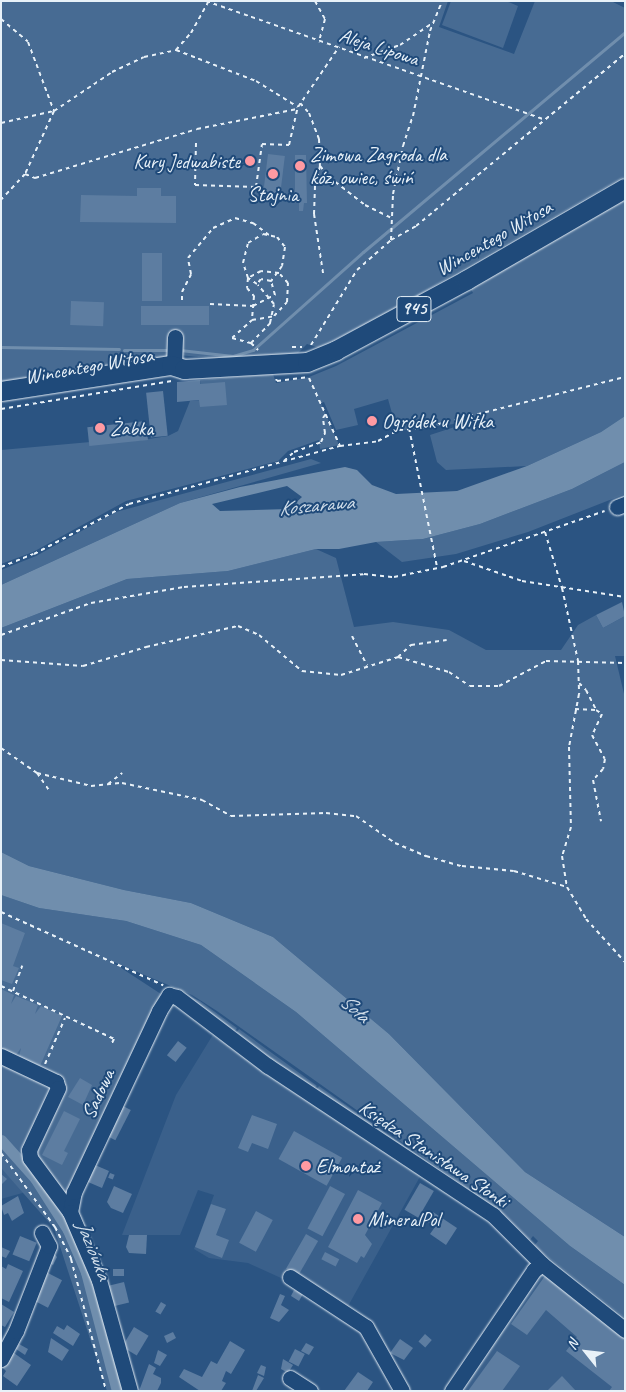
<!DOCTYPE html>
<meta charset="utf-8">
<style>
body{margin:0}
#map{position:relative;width:626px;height:1392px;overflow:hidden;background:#2b5482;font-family:Caveat,sans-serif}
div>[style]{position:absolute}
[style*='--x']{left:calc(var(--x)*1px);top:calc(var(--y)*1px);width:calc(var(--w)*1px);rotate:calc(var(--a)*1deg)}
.built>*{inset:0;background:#3a608b}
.green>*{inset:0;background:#476b93;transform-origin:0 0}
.water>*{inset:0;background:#708ead}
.stream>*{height:3px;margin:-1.5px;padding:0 1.5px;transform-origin:1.5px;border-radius:1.5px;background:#708ead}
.canal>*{height:11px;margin:-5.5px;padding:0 5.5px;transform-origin:5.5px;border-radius:5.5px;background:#708ead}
.building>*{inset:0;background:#5d7da1;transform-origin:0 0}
.path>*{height:2px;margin-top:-1px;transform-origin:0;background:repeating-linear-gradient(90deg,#e8f1f8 0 4px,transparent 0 8px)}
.roads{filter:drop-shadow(0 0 1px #e8f1f8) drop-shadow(0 0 1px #e8f1f8)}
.minor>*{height:15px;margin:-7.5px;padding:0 7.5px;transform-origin:7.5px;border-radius:7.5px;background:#1f4a7a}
.major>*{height:19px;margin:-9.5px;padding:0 9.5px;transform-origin:9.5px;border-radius:9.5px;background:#1f4a7a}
.dots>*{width:14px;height:14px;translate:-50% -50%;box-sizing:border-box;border:2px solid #1f4a7a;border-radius:50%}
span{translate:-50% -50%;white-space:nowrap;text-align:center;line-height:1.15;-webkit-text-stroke:4px #1f4a7a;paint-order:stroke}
.shield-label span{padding:1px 4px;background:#1f4a7a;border:1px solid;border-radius:4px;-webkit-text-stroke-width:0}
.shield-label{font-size:19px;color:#e8f1f8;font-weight:700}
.street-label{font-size:20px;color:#e8f1f8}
.poi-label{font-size:20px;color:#e8f1f8}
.left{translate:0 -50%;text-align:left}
.right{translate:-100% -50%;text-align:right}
.water-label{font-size:21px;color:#d0dde9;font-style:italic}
.frame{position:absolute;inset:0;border:2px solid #e8f1f8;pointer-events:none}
.north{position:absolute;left:561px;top:1327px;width:50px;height:50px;-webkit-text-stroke:4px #1f4a7a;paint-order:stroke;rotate:299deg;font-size:14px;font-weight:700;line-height:20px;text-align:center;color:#e8f1f8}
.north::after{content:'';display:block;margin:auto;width:18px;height:22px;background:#e8f1f8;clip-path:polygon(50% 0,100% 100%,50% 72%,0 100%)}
</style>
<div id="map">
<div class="built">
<div style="clip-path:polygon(214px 1033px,422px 1173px,347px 1308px,248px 1263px,209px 1258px,194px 1249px,214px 1195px,198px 1190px,180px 1235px,122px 1235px,176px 1095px)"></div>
<div style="clip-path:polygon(1px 1168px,26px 1192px,1px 1199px)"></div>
<div style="clip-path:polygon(545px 1271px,625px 1391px,455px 1391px,537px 1277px)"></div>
</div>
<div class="green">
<div style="clip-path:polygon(1px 1px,448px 1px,439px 27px,514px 54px,535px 1px,611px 1px,625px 8px,625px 176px,387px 313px,319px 348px,307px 344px,295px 356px,238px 361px,179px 355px,1px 387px)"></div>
<div style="clip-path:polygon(451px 1px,506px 1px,518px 6px,503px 48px,442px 25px)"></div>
<div style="clip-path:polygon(625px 196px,625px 416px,601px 432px,527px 466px,446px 470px,437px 462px,430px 435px,470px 422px,397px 431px,388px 399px,354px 409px,358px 425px,336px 430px,324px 402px,321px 403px,339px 445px,320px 449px,319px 440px,288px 451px,278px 461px,126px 501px,33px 552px,1px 564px,1px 450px,135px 438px,136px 441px,168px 436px,178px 431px,190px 401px,201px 400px,200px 380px,273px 374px,276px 383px,309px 377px,336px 366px,473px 293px,470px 287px)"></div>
<div style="clip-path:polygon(311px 459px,321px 463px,180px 503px,1px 585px,1px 570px,36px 556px,116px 512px)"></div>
<div style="clip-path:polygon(625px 462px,625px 494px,528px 532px,456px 554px,402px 562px,376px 542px,423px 539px,480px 524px,572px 489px)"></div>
<div style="clip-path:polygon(316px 549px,336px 558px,354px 627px,393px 622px,449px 630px,486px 650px,561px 650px,578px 625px,596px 615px,603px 628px,625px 616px,625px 656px,615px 656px,625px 698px,625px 1237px,525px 1172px,389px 1034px,273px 937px,191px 903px,124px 890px,29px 866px,1px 852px,1px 628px,127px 579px,228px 571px)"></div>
<div style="clip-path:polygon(1px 895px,39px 908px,126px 921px,201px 945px,296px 1012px,570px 1246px,625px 1285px,625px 1318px,534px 1246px,538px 1241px,533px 1236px,530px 1240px,506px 1216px,217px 1011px,192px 995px,109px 960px,164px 996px,70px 1212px,135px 1391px,107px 1391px,54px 1228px,1px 1168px)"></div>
<div style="clip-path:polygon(181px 993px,200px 1001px,237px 1028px,232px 1035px)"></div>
<div style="left:239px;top:1029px;width:96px;height:9px;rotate:36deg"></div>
<div style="clip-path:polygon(319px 1086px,417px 1155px,415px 1159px,314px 1094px)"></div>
</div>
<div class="water">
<div style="clip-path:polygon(evenodd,625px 416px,625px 462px,572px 489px,480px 524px,423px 539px,376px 542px,339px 549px,316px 549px,228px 571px,127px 579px,1px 628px,1px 585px,180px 503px,240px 487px,345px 467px,357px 470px,372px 485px,396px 494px,457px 491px,527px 466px,601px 432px,625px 416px,287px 486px,302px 497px,289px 509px,220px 511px,212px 504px,287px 486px)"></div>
<div style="clip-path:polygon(1px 852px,29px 866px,124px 890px,191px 903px,273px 937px,389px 1034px,525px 1172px,625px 1237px,625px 1285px,570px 1246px,296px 1012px,201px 945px,126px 921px,39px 908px,1px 895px)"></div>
</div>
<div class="stream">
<div style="--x:1;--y:347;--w:118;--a:1"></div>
<div style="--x:124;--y:350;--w:47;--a:0"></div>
<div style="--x:180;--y:350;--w:53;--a:6.5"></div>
<div style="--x:233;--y:356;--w:21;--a:-17"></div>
<div style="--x:253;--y:350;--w:147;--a:-41.7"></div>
<div style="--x:363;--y:252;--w:342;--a:-40"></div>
</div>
<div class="canal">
<div style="--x:1;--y:1140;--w:51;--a:48.2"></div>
<div style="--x:35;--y:1178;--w:62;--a:57.6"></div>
<div style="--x:68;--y:1230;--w:46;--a:66.8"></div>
<div style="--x:86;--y:1272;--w:123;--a:75.4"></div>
</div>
<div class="building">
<div style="left:268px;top:154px;width:17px;height:40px;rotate:7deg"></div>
<div style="clip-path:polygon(295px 155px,306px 155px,307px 203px,304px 203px,303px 211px,299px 211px,299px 203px,295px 203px)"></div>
<div style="clip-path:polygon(137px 188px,161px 188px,161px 196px,176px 196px,176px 223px,80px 222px,81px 195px,137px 196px)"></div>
<div style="left:142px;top:253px;width:20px;height:48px"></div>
<div style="left:71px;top:301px;width:33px;height:24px;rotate:2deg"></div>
<div style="left:141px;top:306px;width:68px;height:19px"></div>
<div style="clip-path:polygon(200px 380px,200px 384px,225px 382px,227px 405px,200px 407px,199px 400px,177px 402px,177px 382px)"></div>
<div style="left:163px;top:391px;width:45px;height:17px;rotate:84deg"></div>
<div style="left:146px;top:421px;width:19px;height:59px;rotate:84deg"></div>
<div style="clip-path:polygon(622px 602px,625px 616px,603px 628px,596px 615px)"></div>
<div style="clip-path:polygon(1px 923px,25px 933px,13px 966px,19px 968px,12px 984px,1px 980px)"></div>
<div style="clip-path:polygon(1px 989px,14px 995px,11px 1004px,16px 996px,38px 1005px,35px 1014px,41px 1006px,62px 1016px,40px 1066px,19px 1057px,21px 1048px,16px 1055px,1px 1049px)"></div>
<div style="left:178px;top:1041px;width:11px;height:18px;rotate:38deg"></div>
<div style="clip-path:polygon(80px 1078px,92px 1085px,83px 1105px,68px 1097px)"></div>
<div style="left:121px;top:1105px;width:11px;height:34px;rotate:27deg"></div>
<div style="clip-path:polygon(64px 1111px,80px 1119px,64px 1151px,68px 1153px,62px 1165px,42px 1155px)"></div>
<div style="clip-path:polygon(252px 1115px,277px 1124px,268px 1149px,252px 1143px,248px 1152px,238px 1148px)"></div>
<div style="left:294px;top:1131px;width:55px;height:32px;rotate:29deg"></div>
<div style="clip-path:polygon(95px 1165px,109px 1171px,102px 1188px,88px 1182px,90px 1176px,87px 1175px)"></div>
<div style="left:110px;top:1173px;width:5px;height:5px;rotate:22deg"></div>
<div style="clip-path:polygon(1px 1174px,7px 1179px,1px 1185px)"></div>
<div style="left:420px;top:1183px;width:16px;height:31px;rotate:30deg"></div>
<div style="clip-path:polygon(114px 1186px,132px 1194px,123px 1213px,111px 1208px,107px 1202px)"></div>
<div style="left:330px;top:1186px;width:17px;height:48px;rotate:28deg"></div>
<div style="clip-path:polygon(358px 1190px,382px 1203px,365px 1235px,372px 1244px,364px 1258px,361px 1256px,357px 1263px,328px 1247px)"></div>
<div style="clip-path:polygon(18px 1196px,24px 1213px,12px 1221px,8px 1213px,4px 1215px,1px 1206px)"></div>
<div style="clip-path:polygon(211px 1204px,226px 1209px,216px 1235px,229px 1240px,222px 1258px,195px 1247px)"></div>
<div style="left:256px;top:1211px;width:19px;height:36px;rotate:28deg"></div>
<div style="clip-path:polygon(433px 1212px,457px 1228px,446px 1245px,430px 1234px,435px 1227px,426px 1221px)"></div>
<div style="left:306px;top:1234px;width:14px;height:40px;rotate:30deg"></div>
<div style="clip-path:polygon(129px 1235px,147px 1235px,146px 1254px,129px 1253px,126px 1247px)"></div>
<div style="left:20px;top:1236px;width:18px;height:20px;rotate:22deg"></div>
<div style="clip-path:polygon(1px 1247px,10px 1251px,6px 1258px,1px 1256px)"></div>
<div style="clip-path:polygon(51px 1250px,57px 1257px,53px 1265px,47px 1262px)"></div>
<div style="left:325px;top:1252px;width:16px;height:8px;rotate:27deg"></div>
<div style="clip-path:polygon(8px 1264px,23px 1271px,9px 1302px,1px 1298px,1px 1266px,6px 1269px)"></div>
<div style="left:113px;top:1269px;width:11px;height:7px"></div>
<div style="left:46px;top:1272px;width:18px;height:31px;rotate:27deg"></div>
<div style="clip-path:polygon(547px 1273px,625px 1336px,625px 1391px,609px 1391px,612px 1387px,566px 1351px,577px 1337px,546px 1310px,527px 1335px,511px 1324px)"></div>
<div style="left:124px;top:1282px;width:21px;height:18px;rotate:76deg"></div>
<div style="clip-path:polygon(294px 1290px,303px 1294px,299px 1301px,291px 1296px)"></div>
<div style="clip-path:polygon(280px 1294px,285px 1296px,281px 1305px,289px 1310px,279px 1322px,270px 1318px)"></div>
<div style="left:161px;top:1302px;width:6px;height:11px;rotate:31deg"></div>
<div style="clip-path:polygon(1px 1304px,14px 1312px,5px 1327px,1px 1325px)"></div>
<div style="clip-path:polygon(67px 1325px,80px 1334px,73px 1346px,53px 1333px,57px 1326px,64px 1330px)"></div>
<div style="left:134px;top:1327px;width:17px;height:23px;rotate:31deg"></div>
<div style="clip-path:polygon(173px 1332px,176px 1338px,167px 1343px,164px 1336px)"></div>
<div style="left:425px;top:1334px;width:9px;height:10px;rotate:41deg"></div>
<div style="clip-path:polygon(51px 1338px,69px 1350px,62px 1361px,48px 1352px)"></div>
<div style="clip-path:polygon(400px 1339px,413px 1348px,404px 1360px,390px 1353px)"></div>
<div style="clip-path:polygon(230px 1341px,245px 1350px,231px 1374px,226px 1371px,222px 1381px,226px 1383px,221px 1391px,200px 1391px,179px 1377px,184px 1369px,202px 1377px,211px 1361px,217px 1364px)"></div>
<div style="clip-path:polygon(306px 1343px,314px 1347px,309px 1355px,301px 1351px)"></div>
<div style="clip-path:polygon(19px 1344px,28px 1349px,25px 1355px,16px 1349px)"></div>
<div style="left:295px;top:1349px;width:11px;height:14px;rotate:27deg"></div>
<div style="clip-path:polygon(158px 1350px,167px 1355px,160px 1366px,154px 1363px)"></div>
<div style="clip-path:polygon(11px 1351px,31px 1365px,17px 1386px,3px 1376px,6px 1371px,1px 1366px)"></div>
<div style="clip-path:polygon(497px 1351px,520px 1366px,502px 1391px,468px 1391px)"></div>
<div style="clip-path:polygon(283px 1359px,293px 1365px,288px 1373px,281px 1369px)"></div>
<div style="clip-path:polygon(149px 1364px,156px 1368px,153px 1374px,161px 1378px,161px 1383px,157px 1391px,139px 1391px)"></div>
<div style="clip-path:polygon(261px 1365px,266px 1367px,264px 1376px,257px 1373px)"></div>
<div style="clip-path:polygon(358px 1372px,373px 1382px,367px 1391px,344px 1391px)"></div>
<div style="clip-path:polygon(258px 1375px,264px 1378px,256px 1391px,252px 1391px)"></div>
<div style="clip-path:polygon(562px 1376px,576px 1391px,547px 1391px)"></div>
</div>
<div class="path">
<div style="--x:206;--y:1;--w:357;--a:19.3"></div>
<div style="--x:315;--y:1;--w:21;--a:61"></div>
<div style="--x:325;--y:19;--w:24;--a:105"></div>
<div style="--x:1;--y:19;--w:35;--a:40"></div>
<div style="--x:28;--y:42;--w:74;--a:69.4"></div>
<div style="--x:54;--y:111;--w:69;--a:114.7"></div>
<div style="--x:25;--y:174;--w:35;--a:133"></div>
<div style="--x:176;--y:50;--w:23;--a:-49"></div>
<div style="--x:191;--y:33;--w:37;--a:-61"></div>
<div style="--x:364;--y:58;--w:38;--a:-20"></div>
<div style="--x:400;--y:45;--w:40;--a:-34"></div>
<div style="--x:300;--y:103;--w:13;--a:48"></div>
<div style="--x:309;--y:113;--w:28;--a:69"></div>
<div style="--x:319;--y:139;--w:27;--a:88"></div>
<div style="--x:320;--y:166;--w:14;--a:51"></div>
<div style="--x:329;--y:177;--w:46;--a:37.9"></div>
<div style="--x:365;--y:205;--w:28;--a:26"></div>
<div style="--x:1;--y:123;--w:54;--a:-12.8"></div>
<div style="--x:54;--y:111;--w:70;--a:-33.9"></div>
<div style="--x:112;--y:72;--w:35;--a:-25"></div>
<div style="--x:144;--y:57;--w:33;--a:-12"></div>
<div style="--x:176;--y:50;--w:86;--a:21.2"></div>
<div style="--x:256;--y:81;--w:49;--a:31.8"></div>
<div style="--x:196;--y:143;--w:42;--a:91.4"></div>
<div style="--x:195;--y:185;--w:61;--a:1.9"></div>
<div style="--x:256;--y:187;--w:43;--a:-82.1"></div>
<div style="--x:262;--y:144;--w:27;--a:2"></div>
<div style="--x:289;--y:145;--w:39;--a:-77"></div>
<div style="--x:298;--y:107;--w:73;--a:-55.7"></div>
<div style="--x:320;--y:166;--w:21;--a:104"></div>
<div style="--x:315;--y:186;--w:28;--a:92"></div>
<div style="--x:314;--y:214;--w:60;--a:81.3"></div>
<div style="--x:25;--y:174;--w:11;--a:22"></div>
<div style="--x:35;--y:178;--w:169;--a:-16.8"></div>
<div style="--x:197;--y:129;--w:102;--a:-11.3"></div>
<div style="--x:391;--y:240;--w:46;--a:-87.5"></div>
<div style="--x:393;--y:194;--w:49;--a:-78.2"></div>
<div style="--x:403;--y:146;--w:32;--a:-72"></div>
<div style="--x:413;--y:116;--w:87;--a:-78.7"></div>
<div style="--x:430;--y:31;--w:32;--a:-68"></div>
<div style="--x:182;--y:300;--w:8;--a:-90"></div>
<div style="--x:182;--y:292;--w:20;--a:-63"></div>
<div style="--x:191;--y:274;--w:16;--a:-101"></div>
<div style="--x:188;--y:258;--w:39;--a:-50"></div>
<div style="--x:213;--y:228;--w:24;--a:-24"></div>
<div style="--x:235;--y:218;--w:19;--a:16"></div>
<div style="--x:253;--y:223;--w:20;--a:37"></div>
<div style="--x:210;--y:304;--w:43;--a:2.7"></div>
<div style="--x:253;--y:306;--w:25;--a:-27"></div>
<div style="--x:275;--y:295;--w:15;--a:-106"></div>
<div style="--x:271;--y:281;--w:10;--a:-169"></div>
<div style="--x:261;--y:279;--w:6;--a:129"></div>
<div style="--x:257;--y:284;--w:11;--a:-146"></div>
<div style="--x:248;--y:278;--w:16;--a:-108"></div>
<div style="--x:243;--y:263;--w:21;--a:-76"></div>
<div style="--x:248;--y:243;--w:17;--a:-31"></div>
<div style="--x:263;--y:234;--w:14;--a:12"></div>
<div style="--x:277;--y:237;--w:13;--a:51"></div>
<div style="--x:285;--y:247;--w:19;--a:99"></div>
<div style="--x:282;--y:266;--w:19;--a:126"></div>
<div style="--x:232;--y:338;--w:27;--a:-42"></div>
<div style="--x:252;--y:320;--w:22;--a:-10"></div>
<div style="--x:274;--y:316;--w:19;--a:-47"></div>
<div style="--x:287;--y:302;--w:19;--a:-87"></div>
<div style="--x:288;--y:283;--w:13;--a:-132"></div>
<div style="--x:279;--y:273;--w:18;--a:-174"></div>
<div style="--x:261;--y:271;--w:15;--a:152"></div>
<div style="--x:248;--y:278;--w:10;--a:96"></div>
<div style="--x:247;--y:288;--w:11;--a:49"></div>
<div style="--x:254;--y:296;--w:24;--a:95"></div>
<div style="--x:232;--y:338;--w:20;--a:15"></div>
<div style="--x:251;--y:343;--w:28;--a:-46"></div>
<div style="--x:270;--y:323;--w:19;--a:-78"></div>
<div style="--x:274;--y:304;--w:25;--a:-130"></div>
<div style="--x:251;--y:343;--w:10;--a:45"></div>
<div style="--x:311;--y:345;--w:88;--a:-58.5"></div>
<div style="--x:357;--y:270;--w:45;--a:-41.4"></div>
<div style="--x:391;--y:240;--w:29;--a:-29"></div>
<div style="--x:416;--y:226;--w:271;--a:-39.5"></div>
<div style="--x:292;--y:347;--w:10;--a:0"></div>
<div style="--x:309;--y:378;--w:75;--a:65.5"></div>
<div style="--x:276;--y:379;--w:2;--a:63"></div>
<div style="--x:277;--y:381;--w:32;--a:-7"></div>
<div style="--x:1;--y:409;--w:173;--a:-9.3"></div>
<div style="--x:409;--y:428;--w:142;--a:78.6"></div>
<div style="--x:284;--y:461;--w:13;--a:-42"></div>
<div style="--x:294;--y:452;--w:29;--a:-20"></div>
<div style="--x:321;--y:442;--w:10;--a:-66"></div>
<div style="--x:325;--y:433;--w:15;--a:-98"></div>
<div style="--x:323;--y:418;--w:7;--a:-56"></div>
<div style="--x:545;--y:532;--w:59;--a:73.1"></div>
<div style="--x:562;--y:588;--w:75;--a:77.6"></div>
<div style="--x:578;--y:661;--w:33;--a:88"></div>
<div style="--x:579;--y:694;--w:54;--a:100.7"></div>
<div style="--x:569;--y:747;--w:80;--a:88.6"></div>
<div style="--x:571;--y:827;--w:30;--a:107"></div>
<div style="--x:562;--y:856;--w:31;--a:81"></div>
<div style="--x:567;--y:887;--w:37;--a:59"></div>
<div style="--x:586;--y:919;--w:58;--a:47.8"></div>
<div style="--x:464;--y:561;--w:61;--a:19"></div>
<div style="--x:522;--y:581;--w:104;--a:8.8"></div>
<div style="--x:1;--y:567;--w:35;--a:-22"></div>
<div style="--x:34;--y:554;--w:107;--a:-27.8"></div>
<div style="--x:129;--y:504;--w:219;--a:-15.4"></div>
<div style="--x:340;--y:446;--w:38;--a:-7"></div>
<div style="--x:378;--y:441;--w:24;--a:-28"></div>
<div style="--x:399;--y:430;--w:24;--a:-5"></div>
<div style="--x:423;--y:428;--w:208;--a:-14.2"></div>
<div style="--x:1;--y:635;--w:96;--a:-19.6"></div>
<div style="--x:91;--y:603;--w:94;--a:-9.8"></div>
<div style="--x:184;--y:587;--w:180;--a:-4.1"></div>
<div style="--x:364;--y:574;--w:30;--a:6"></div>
<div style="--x:394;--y:577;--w:50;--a:-11.5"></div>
<div style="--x:443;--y:567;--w:171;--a:-19.1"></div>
<div style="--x:352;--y:636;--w:33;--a:63"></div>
<div style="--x:398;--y:657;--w:18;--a:-43"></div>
<div style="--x:411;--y:645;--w:36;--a:-8"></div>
<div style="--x:1;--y:660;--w:82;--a:4.2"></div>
<div style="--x:83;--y:666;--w:66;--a:-16.8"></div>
<div style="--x:146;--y:647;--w:94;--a:-12.9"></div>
<div style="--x:238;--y:626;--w:23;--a:23"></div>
<div style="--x:259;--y:635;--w:56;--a:39.9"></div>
<div style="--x:302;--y:671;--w:39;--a:6"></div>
<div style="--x:341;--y:675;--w:60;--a:-17.5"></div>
<div style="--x:398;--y:657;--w:53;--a:16.4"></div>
<div style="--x:449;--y:672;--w:25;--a:34"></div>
<div style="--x:470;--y:686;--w:29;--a:0"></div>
<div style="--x:499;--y:686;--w:53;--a:-28"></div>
<div style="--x:546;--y:661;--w:79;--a:1.5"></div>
<div style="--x:579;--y:683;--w:10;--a:45"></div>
<div style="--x:586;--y:690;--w:22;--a:63"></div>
<div style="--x:575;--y:709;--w:21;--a:3"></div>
<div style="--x:596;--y:710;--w:7;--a:34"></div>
<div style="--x:602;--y:714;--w:23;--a:115"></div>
<div style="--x:592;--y:735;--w:27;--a:62"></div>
<div style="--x:605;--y:759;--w:10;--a:101"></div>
<div style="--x:603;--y:769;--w:15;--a:132"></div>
<div style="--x:593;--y:780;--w:42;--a:79"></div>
<div style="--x:1;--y:748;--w:44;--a:34.8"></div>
<div style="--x:37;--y:773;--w:56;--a:13.5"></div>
<div style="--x:91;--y:786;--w:31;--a:-6"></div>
<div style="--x:122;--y:783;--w:82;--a:12"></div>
<div style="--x:202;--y:800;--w:33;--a:29"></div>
<div style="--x:231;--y:816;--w:95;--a:-1.8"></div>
<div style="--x:326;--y:813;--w:30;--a:6"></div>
<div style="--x:356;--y:816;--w:47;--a:34.7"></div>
<div style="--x:395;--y:843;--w:34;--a:23"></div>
<div style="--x:426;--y:856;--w:37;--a:16"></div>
<div style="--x:462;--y:866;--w:52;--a:5.5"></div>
<div style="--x:514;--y:871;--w:55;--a:16.8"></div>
<div style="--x:37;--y:773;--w:21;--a:55"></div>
<div style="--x:108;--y:784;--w:18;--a:-38"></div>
<div style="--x:1;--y:912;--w:178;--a:24.3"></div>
<div style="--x:1;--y:986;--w:125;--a:25.1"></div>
<div style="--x:114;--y:1039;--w:7;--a:117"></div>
<div style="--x:13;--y:991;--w:27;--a:-70"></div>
<div style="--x:45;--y:1064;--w:50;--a:-66.5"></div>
<div style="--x:1;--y:1153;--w:92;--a:53.9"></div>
<div style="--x:55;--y:1227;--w:36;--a:63"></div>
<div style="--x:71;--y:1259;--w:137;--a:75.1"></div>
</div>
<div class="roads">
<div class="minor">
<div style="--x:174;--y:366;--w:29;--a:-88"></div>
<div style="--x:617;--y:507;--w:9;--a:-21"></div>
<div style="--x:1;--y:1056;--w:61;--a:25.3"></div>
<div style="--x:56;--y:1082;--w:6;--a:72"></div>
<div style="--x:58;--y:1088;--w:68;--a:115.1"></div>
<div style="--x:29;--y:1150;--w:8;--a:83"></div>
<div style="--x:30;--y:1158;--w:67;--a:53.5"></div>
<div style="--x:70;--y:1212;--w:20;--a:-79"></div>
<div style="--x:74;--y:1192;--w:200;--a:-64.8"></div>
<div style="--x:159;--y:1011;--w:19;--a:-58"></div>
<div style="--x:169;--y:995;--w:8;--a:14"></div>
<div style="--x:177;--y:997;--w:114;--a:37.2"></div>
<div style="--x:268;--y:1066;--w:270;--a:33.5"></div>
<div style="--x:493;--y:1215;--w:69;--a:45"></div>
<div style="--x:542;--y:1264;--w:106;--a:38.5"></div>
<div style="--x:70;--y:1212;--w:74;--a:66.9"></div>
<div style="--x:99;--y:1280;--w:115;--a:74.4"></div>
<div style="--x:290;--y:1277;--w:91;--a:33.3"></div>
<div style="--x:366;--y:1327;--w:73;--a:60.6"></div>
<div style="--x:1;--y:1359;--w:32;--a:-62"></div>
<div style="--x:16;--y:1331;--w:91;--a:-68.8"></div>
<div style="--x:49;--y:1246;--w:15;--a:-118"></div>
<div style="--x:290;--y:1378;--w:24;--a:33"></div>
<div style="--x:452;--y:1391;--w:146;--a:-55.9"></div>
<div style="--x:534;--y:1270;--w:10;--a:-37"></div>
</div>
<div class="major">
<div style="--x:1;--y:391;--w:172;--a:-8.7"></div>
<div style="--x:171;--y:365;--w:14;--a:17"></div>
<div style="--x:184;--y:369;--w:123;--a:-3.3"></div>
<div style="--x:307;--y:362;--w:31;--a:-22"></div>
<div style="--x:336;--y:350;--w:148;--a:-28.3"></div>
<div style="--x:466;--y:280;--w:184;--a:-30.1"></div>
</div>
</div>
<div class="dots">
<div style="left:250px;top:161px;background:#ff9aa2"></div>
<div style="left:300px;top:166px;background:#ff9aa2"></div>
<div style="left:273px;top:174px;background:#ff9aa2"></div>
<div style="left:372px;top:421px;background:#ff9aa2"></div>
<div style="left:100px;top:428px;background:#ff9aa2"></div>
<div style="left:306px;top:1166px;background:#ff9aa2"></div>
<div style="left:358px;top:1219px;background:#ff9aa2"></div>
</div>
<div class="shield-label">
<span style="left:414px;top:309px">945</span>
</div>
<div class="street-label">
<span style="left:379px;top:47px;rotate:18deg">Aleja Lipowa</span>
<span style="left:494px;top:238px;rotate:-30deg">Wincentego Witosa</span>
<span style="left:89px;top:366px;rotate:-10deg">Wincentego Witosa</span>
<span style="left:98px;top:1094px;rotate:-65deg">Sadowa</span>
<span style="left:434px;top:1154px;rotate:34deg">Księdza Stanisława Słonki</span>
</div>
<div class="poi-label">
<span class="left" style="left:310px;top:166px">Zimowa Zagroda dla<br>kóz, owiec, świń</span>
<span class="right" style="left:240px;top:161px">Kury Jedwabiste</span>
<span style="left:273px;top:194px">Stajnia</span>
<span class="left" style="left:382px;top:421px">Ogródek u Witka</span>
<span class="left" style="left:110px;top:428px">Żabka</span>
<span class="left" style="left:316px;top:1166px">Elmontaż</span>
<span class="left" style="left:368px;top:1219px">MineralPol</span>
</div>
<div class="water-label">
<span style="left:316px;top:505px;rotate:-5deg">Koszarawa</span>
<span style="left:355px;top:1008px;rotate:41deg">Soła</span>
<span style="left:94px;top:1250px;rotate:68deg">Jaziówka</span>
</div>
<div class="frame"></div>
<div class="north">N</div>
</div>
